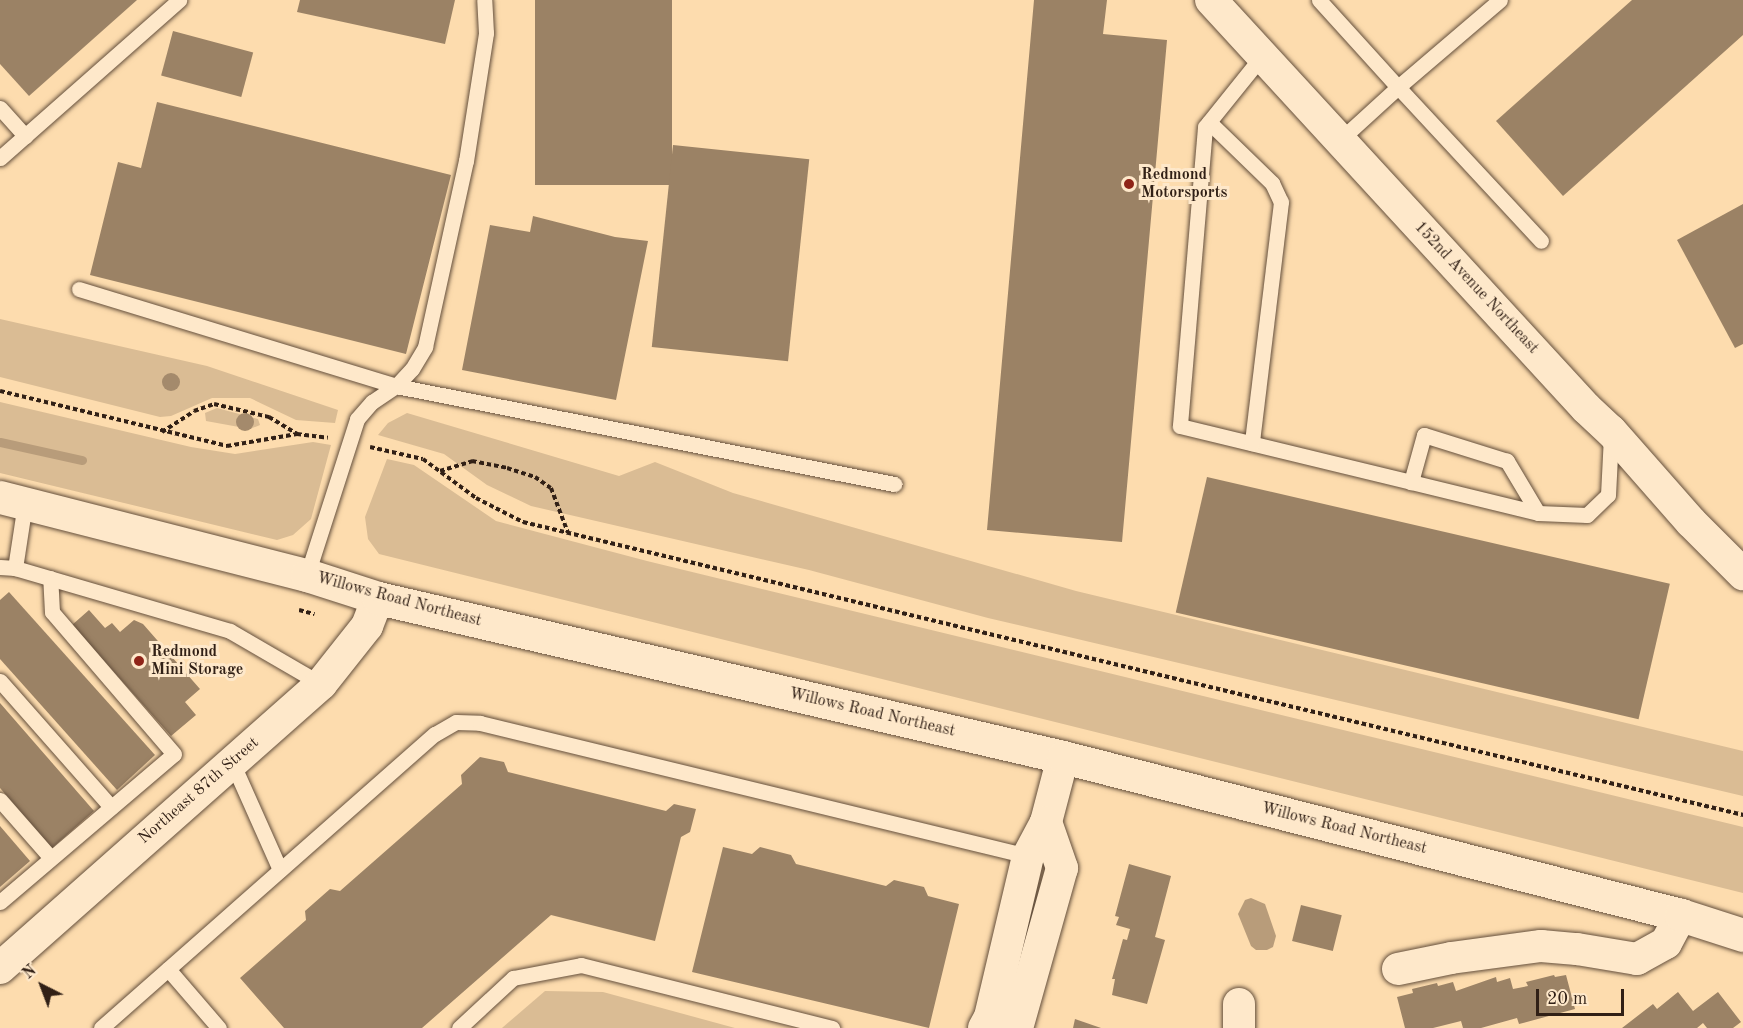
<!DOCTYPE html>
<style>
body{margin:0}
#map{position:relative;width:1743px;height:1028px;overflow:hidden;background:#fddcae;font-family:"Old Standard TT",serif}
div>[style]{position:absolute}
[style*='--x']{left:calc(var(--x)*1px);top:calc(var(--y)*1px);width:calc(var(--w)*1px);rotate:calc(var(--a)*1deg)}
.green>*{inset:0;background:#dabc94}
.water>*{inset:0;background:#b89c7a}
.stream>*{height:9px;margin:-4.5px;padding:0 4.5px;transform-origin:4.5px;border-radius:4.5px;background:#b89c7a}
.building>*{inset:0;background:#9b8265;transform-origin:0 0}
.path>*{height:4px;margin-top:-2px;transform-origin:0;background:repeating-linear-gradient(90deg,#312016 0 4.5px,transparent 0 7.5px)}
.roads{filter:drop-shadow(0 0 2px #644f3c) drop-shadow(0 0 2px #644f3c)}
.service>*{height:15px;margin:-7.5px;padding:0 7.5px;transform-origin:7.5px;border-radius:7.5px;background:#fee8ca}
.minor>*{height:32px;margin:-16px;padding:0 16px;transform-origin:16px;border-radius:16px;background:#fee8ca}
.tertiary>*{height:33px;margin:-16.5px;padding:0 16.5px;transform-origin:16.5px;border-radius:16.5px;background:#fee8ca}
.trees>*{width:18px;height:18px;margin:-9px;border-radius:50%;background:#a48a6c}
.dots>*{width:16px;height:16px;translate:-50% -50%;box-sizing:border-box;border:3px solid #fee8ca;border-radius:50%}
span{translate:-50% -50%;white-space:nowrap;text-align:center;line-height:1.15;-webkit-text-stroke:6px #fee8ca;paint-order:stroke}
.poi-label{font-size:16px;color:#312016;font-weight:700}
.left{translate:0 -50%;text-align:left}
.street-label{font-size:16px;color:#312016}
.north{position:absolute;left:12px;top:956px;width:60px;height:60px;-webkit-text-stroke:4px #fee8ca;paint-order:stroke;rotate:318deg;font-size:16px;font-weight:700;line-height:24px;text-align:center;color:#312016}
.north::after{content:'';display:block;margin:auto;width:21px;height:27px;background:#312016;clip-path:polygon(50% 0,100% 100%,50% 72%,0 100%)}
.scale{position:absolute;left:1536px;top:989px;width:88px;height:27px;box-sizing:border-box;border:3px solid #312016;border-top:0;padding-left:8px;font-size:18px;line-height:21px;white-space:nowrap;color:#312016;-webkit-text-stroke:4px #fee8ca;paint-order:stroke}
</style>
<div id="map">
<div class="green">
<div style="clip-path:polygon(0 319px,207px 366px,338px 410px,335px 423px,296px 420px,250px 398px,212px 398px,171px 416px,160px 417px,0 377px)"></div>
<div style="clip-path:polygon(0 402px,191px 447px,235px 454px,313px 442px,331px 445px,311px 519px,293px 535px,277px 540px,0 473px)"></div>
<div style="clip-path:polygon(217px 408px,258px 419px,260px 425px,250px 429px,206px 421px,205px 413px)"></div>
<div style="clip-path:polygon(407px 413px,619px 476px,655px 462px,733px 493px,1076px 591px,1743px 751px,1743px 796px,988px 618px,809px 570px,531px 506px,487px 485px,444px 454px,378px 435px,388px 423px)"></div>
<div style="clip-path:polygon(387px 459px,414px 465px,496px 521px,647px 561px,1743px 827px,1743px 893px,379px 554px,368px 539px,365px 517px)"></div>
<div style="clip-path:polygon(545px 991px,603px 992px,735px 1028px,502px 1028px)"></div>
</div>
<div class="water">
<div style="clip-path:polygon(1251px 898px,1265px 904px,1276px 936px,1273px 947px,1267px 950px,1256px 950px,1251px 946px,1238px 914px,1245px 900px)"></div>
</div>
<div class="stream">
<div style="--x:0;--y:442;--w:84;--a:12.4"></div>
</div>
<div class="building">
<div style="clip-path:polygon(0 0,137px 0,29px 96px,0 64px)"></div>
<div style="clip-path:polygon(300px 0,455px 0,445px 44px,297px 12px)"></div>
<div style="left:535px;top:0;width:137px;height:185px"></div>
<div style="clip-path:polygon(1034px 0,1107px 0,1103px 34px,1167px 40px,1122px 542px,987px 530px)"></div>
<div style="clip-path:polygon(1632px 0,1743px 0,1743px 35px,1563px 196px,1496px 121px)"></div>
<div style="left:173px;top:31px;width:83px;height:46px;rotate:15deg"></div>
<div style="clip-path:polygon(157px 102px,451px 175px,406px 354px,90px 275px,118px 162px,141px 168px)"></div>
<div style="left:673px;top:145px;width:137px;height:203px;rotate:6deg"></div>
<div style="clip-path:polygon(1743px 204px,1743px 344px,1735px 348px,1677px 240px)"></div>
<div style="clip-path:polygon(533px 216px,615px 237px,648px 241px,616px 400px,462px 370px,490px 225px,530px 232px)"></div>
<div style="left:1207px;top:477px;width:475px;height:139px;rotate:13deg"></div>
<div style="clip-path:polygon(9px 592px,155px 755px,117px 790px,0 659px,0 600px)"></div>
<div style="clip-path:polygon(89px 610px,105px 628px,112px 623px,120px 632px,134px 620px,143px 624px,200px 689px,185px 702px,196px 715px,171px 736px,72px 625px)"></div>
<div style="clip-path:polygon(0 703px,94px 811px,52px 848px,0 788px)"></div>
<div style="clip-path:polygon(480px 757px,504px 762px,508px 772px,666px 811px,674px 804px,696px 809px,690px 832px,681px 837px,655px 941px,551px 915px,422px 1028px,284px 1028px,240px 978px,306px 920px,305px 911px,330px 889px,340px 891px,462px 784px,461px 775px)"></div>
<div style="clip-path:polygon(0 826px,30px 861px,0 887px)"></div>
<div style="clip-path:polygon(723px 847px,752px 854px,760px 847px,791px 855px,796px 864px,886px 886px,894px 880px,924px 887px,928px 896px,959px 904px,929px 1028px,692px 972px)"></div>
<div style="clip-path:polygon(1129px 864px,1171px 876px,1155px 937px,1165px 940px,1147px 1004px,1112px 995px,1115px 979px,1112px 979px,1123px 939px,1127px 940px,1130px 929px,1116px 925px,1119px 917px,1115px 916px)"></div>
<div style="left:1301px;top:905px;width:42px;height:37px;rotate:14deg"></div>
<div style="clip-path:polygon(1554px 975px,1555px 977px,1566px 975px,1575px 1009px,1519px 1024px,1517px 1018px,1481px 1028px,1463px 1028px,1461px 1021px,1433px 1028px,1405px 1028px,1397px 997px,1413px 993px,1412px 989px,1437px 983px,1438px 986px,1453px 982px,1456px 991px,1496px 977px,1497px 982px,1510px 978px,1513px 989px,1528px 986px,1526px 982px)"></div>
<div style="clip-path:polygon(1678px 992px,1693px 1011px,1718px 992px,1741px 1022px,1733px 1028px,1707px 1028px,1703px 1023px,1697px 1028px,1622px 1028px,1653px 1004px,1657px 1009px)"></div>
<div style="clip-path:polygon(1075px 1019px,1101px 1028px,1073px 1028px)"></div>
</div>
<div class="path">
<div style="--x:0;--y:391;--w:234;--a:13.6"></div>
<div style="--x:227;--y:446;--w:71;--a:-9.7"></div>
<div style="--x:297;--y:434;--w:31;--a:7"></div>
<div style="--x:162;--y:432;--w:38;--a:-33"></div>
<div style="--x:194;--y:411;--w:21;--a:-19"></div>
<div style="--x:214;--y:404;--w:57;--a:13.3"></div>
<div style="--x:269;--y:417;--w:33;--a:31"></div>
<div style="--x:370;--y:447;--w:54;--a:12.8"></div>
<div style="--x:423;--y:459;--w:66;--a:36.3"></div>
<div style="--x:476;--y:498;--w:53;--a:27.1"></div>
<div style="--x:523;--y:522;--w:1255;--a:13.5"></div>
<div style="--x:440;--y:471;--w:34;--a:-17"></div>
<div style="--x:472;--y:461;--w:36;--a:11"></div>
<div style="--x:507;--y:468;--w:29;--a:18"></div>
<div style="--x:535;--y:477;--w:19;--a:35"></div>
<div style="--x:551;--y:488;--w:48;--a:69.3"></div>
<div style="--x:299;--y:610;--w:16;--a:15"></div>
</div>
<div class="roads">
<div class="service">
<div style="--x:1319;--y:0;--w:118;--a:47.8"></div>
<div style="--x:1398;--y:87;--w:134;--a:-40.5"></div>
<div style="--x:1262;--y:56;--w:91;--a:128.8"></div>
<div style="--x:1205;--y:127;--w:300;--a:94.8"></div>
<div style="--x:1180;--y:426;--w:238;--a:13.6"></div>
<div style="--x:1411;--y:482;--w:131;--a:13.7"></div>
<div style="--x:1538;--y:513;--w:61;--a:-120.8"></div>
<div style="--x:1507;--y:461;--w:87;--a:-162.6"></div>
<div style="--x:1424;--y:435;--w:49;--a:105.5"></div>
<div style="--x:0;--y:108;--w:38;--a:48"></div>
<div style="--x:1209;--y:122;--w:88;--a:44.1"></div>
<div style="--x:1272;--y:183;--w:21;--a:65"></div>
<div style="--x:1281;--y:202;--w:243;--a:96.9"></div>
<div style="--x:1340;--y:140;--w:79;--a:-42.4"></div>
<div style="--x:1398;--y:87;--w:210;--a:47.1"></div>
<div style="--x:0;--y:158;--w:239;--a:-41.4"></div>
<div style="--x:79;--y:289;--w:332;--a:17"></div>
<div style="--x:396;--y:386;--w:508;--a:11.13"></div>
<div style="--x:25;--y:503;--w:66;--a:98.7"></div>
<div style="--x:15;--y:568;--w:224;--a:16.3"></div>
<div style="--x:230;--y:631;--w:105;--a:30.2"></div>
<div style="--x:1538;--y:513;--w:49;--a:2.3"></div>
<div style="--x:1587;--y:515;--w:29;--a:-44"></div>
<div style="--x:1608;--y:495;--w:59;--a:-87.1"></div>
<div style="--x:0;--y:567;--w:15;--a:4"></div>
<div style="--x:307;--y:575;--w:164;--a:-72.2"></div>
<div style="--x:357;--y:419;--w:23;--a:-49"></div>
<div style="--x:372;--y:402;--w:29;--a:-34"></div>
<div style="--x:396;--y:386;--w:23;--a:-47"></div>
<div style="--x:412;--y:369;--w:26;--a:-59"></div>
<div style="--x:425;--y:347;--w:190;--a:-77.6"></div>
<div style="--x:466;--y:161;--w:130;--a:-81.1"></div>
<div style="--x:486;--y:33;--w:33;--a:-93"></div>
<div style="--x:0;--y:681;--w:168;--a:48.6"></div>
<div style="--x:232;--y:762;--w:118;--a:66"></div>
<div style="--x:0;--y:800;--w:77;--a:48.7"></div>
<div style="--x:0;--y:902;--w:228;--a:-40.4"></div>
<div style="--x:174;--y:754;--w:187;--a:-130.7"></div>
<div style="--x:52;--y:612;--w:34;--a:-93"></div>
<div style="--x:168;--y:969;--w:78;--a:49.2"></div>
<div style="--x:101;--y:1028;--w:445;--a:-41.4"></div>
<div style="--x:435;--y:734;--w:24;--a:-30"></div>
<div style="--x:456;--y:722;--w:24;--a:2"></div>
<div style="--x:480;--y:723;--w:568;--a:13.64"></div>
<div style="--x:459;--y:1028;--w:74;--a:-42.8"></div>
<div style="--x:513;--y:978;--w:69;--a:-10.8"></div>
<div style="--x:581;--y:965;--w:259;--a:14.1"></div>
</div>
<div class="minor">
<div style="--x:1211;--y:0;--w:554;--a:47.41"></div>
<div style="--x:1586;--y:408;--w:34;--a:43"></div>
<div style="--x:1611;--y:431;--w:121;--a:48.7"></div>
<div style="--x:1691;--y:522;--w:74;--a:45"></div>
<div style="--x:1046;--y:822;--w:67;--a:-75.3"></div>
<div style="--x:0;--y:968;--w:429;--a:-41.5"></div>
<div style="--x:321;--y:684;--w:74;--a:-51.6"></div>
<div style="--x:367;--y:626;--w:30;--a:-69"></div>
<div style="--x:1398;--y:969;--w:54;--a:-11.7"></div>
<div style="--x:1451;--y:958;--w:91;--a:-7.6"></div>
<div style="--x:1541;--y:946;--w:36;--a:5"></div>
<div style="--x:1577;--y:949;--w:61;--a:9.5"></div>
<div style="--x:1637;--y:959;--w:33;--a:-29"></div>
<div style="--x:1666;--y:943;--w:32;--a:-62"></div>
<div style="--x:1239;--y:1004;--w:24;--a:90"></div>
<div style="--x:984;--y:1028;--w:13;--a:-61"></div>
<div style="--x:990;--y:1017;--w:165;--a:-76.7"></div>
<div style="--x:1028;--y:856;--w:38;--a:-62"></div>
<div style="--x:1046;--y:822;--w:49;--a:70.8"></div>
<div style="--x:1062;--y:868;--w:166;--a:105.7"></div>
</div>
<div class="tertiary">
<div style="--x:0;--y:497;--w:317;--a:14.3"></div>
<div style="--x:307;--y:575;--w:75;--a:17.9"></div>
<div style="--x:378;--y:598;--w:703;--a:13.07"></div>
<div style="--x:1063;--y:757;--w:638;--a:14.34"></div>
<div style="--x:1681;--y:915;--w:65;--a:17.9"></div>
</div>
</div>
<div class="trees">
<div style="left:171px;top:382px"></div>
<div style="left:245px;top:422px"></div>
</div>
<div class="dots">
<div style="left:1129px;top:184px;background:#8f2418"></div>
<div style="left:139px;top:661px;background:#8f2418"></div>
</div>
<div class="poi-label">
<span class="left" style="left:1141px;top:184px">Redmond<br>Motorsports</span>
<span class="left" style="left:151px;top:661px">Redmond<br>Mini Storage</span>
</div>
<div class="street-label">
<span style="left:1476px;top:288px;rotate:47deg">152nd Avenue Northeast</span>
<span style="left:399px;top:600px;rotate:15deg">Willows Road Northeast</span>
<span style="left:872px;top:713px;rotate:13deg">Willows Road Northeast</span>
<span style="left:199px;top:791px;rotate:-41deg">Northeast 87th Street</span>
<span style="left:1344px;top:829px;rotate:14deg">Willows Road Northeast</span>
</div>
<div class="north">N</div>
<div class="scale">20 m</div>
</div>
